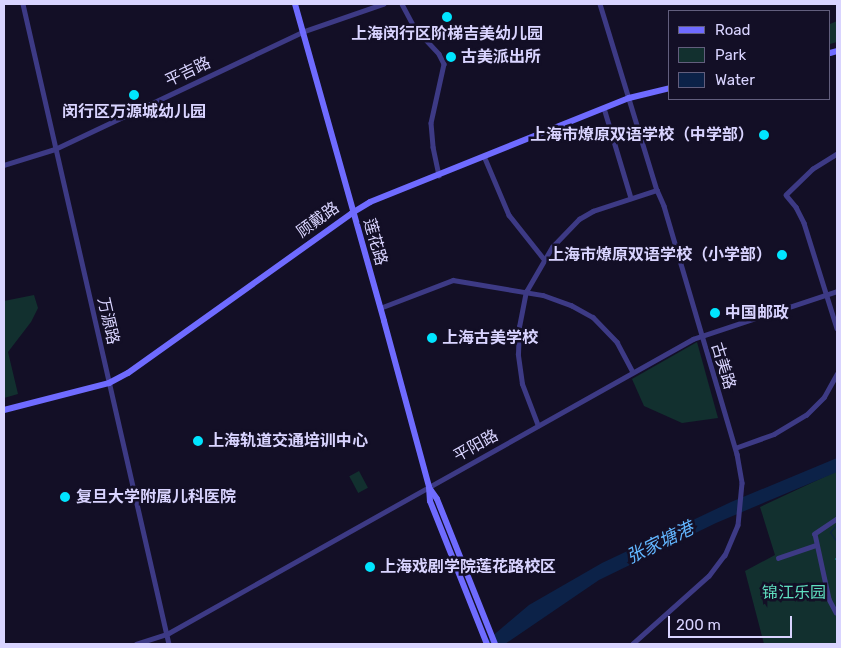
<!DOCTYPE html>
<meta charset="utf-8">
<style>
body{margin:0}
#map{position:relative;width:841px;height:648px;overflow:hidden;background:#130f26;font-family:Rubik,"Noto Sans SC",sans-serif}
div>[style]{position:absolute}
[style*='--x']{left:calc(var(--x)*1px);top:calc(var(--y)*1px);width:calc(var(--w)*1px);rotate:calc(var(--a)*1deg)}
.green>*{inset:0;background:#12302f;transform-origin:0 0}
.water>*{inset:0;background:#0c2248}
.stream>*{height:1px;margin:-0.5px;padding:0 0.5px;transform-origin:0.5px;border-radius:0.5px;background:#0c2248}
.street>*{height:4.5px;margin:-2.25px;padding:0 2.25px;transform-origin:2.25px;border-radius:2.25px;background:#3d3a85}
.secondary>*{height:6px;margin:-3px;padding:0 3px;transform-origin:3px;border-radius:3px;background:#6f6bff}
.rail>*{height:3px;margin-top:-1.5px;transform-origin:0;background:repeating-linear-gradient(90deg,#130f26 0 4px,#00e5ff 0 8px);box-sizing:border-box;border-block:1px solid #00e5ff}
.dots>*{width:14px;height:14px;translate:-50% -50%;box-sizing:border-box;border:2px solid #130f26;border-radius:50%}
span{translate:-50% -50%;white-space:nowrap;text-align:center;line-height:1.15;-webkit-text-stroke:5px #130f26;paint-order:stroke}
.poi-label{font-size:16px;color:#d9d4ff;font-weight:700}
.left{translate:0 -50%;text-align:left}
.right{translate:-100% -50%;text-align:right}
.street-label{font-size:16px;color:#d9d4ff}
.park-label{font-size:16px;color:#5fe0c0}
.water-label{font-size:18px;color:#62b6ff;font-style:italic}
.frame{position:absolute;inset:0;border:5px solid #d9d4ff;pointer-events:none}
.legend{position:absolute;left:668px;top:10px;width:162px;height:90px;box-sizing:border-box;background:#130f26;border:1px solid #625e7d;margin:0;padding:6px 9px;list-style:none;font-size:15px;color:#d9d4ff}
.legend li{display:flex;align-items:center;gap:10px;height:25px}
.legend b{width:25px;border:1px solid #625e7d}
.scale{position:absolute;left:668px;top:616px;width:124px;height:22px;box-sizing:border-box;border:2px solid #d9d4ff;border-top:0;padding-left:6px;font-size:15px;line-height:18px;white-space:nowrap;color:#d9d4ff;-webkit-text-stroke:4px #130f26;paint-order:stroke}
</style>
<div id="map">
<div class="green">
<div style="clip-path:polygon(837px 21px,837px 42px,830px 44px,830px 24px)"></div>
<div style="clip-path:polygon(34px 295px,38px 308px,31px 322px,8px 352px,18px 394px,4px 398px,4px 301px)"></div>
<div style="clip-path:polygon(697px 342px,718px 418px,682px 423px,644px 406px,632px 379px)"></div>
<div style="left:359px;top:471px;width:19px;height:11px;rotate:62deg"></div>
<div style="clip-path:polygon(837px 471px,837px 642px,835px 644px,764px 644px,745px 571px,775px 555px,760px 507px)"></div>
</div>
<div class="water">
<div style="clip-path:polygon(837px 458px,837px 472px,716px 523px,599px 580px,505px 644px,483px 644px,529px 605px,602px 563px,731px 502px)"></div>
</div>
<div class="stream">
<div style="--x:837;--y:524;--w:11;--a:131"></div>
<div style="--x:830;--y:532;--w:12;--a:55"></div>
</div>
<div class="street">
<div style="--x:23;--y:4;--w:656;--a:77.15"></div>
<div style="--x:402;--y:4;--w:27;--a:62"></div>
<div style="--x:415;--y:28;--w:35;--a:47"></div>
<div style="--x:439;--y:54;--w:11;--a:63"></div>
<div style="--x:444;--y:64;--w:60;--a:102.4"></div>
<div style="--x:431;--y:123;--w:24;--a:85"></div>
<div style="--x:433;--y:147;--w:29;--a:78"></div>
<div style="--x:600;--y:4;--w:195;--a:73"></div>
<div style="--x:657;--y:190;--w:17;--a:66"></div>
<div style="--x:664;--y:206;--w:259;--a:73.6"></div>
<div style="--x:737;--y:454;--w:29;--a:80"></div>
<div style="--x:742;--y:483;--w:42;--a:95.4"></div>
<div style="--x:738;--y:525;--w:33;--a:113"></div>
<div style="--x:725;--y:555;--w:26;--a:127"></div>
<div style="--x:709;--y:576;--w:102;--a:138.2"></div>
<div style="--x:604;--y:108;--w:94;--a:73.3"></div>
<div style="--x:837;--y:154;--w:28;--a:148"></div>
<div style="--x:813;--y:169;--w:37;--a:136"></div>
<div style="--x:786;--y:195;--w:16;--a:50"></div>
<div style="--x:796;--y:207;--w:18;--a:63"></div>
<div style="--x:804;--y:223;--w:110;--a:72.6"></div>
<div style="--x:484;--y:156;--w:64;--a:67"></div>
<div style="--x:509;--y:215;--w:56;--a:51.5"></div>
<div style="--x:4;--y:165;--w:53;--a:-17.4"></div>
<div style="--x:55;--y:149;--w:273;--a:-25.3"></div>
<div style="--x:302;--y:32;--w:86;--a:-19.1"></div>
<div style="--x:380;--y:308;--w:78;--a:-21"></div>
<div style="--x:453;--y:280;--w:91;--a:9.5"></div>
<div style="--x:543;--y:295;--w:30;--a:20"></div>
<div style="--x:571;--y:305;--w:25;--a:29"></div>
<div style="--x:593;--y:317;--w:35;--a:46"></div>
<div style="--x:617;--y:342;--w:34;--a:62"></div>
<div style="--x:538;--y:426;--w:45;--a:-110.9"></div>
<div style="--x:522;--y:384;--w:30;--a:-98"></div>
<div style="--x:518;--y:354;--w:27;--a:-88"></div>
<div style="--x:519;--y:327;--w:36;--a:-79"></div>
<div style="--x:526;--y:292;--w:52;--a:-60"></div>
<div style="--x:552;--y:247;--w:39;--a:-46"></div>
<div style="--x:579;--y:219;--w:16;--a:-30"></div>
<div style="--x:593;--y:211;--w:67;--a:-18.2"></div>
<div style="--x:735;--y:448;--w:41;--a:-19.7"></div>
<div style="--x:774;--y:434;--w:37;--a:-31"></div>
<div style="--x:806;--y:415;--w:25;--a:-45"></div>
<div style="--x:824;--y:397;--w:26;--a:-61"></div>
<div style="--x:837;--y:519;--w:27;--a:146"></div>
<div style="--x:815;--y:534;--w:66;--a:77.8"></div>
<div style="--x:829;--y:599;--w:15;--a:62"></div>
<div style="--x:836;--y:612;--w:3;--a:-72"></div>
<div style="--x:778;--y:558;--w:40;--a:-18.9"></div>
<div style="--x:136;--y:644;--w:33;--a:-18"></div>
<div style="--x:167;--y:634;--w:603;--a:-29.29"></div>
<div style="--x:693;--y:339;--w:152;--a:-18.4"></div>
</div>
<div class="secondary">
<div style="--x:295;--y:4;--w:329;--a:74.3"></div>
<div style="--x:384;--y:321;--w:172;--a:74.8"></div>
<div style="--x:429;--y:487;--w:14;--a:86"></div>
<div style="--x:430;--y:501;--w:154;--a:68.3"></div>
<div style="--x:830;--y:53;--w:7;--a:-16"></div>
<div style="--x:4;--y:410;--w:108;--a:-14.4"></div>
<div style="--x:109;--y:383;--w:21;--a:-28"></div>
<div style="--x:128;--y:373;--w:275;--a:-35.5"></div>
<div style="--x:352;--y:213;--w:21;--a:-31"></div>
<div style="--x:370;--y:202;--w:279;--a:-21.9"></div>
<div style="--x:629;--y:98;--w:42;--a:-13.7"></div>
<div style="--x:430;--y:489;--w:12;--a:55"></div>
<div style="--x:437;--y:499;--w:156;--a:68.2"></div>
</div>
<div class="rail">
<div style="--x:837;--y:558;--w:1;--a:90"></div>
</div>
<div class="dots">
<div style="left:447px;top:17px;background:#00e5ff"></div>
<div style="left:451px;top:57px;background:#00e5ff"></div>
<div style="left:134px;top:95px;background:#00e5ff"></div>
<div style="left:764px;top:135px;background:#00e5ff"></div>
<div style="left:782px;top:255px;background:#00e5ff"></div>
<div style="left:715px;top:313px;background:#00e5ff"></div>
<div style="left:432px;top:338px;background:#00e5ff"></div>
<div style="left:198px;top:441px;background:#00e5ff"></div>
<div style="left:65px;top:497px;background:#00e5ff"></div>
<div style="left:370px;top:567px;background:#00e5ff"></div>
</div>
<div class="poi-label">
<span style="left:447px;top:34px">上海闵行区阶梯吉美幼儿园</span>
<span class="left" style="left:461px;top:57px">古美派出所</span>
<span style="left:134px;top:112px">闵行区万源城幼儿园</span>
<span class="right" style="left:754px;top:135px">上海市燎原双语学校（中学部）</span>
<span class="right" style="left:772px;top:255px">上海市燎原双语学校（小学部）</span>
<span class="left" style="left:725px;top:313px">中国邮政</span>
<span class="left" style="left:442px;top:338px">上海古美学校</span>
<span class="left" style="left:208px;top:441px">上海轨道交通培训中心</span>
<span class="left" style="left:76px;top:497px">复旦大学附属儿科医院</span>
<span class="left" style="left:380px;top:567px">上海戏剧学院莲花路校区</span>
</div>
<div class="street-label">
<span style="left:188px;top:72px;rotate:-25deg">平吉路</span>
<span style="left:318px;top:220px;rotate:-36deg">顾戴路</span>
<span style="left:375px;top:242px;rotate:74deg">莲花路</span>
<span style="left:108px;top:321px;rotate:77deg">万源路</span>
<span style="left:723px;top:366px;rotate:73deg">古美路</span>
<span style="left:476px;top:446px;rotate:-29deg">平阳路</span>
</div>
<div class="park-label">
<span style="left:794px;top:593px">锦江乐园</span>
</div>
<div class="water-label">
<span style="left:660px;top:543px;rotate:-26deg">张家塘港</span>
</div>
<div class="frame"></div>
<ul class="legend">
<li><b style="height:6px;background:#6f6bff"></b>Road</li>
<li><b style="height:14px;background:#12302f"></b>Park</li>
<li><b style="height:14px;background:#0c2248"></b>Water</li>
</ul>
<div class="scale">200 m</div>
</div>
